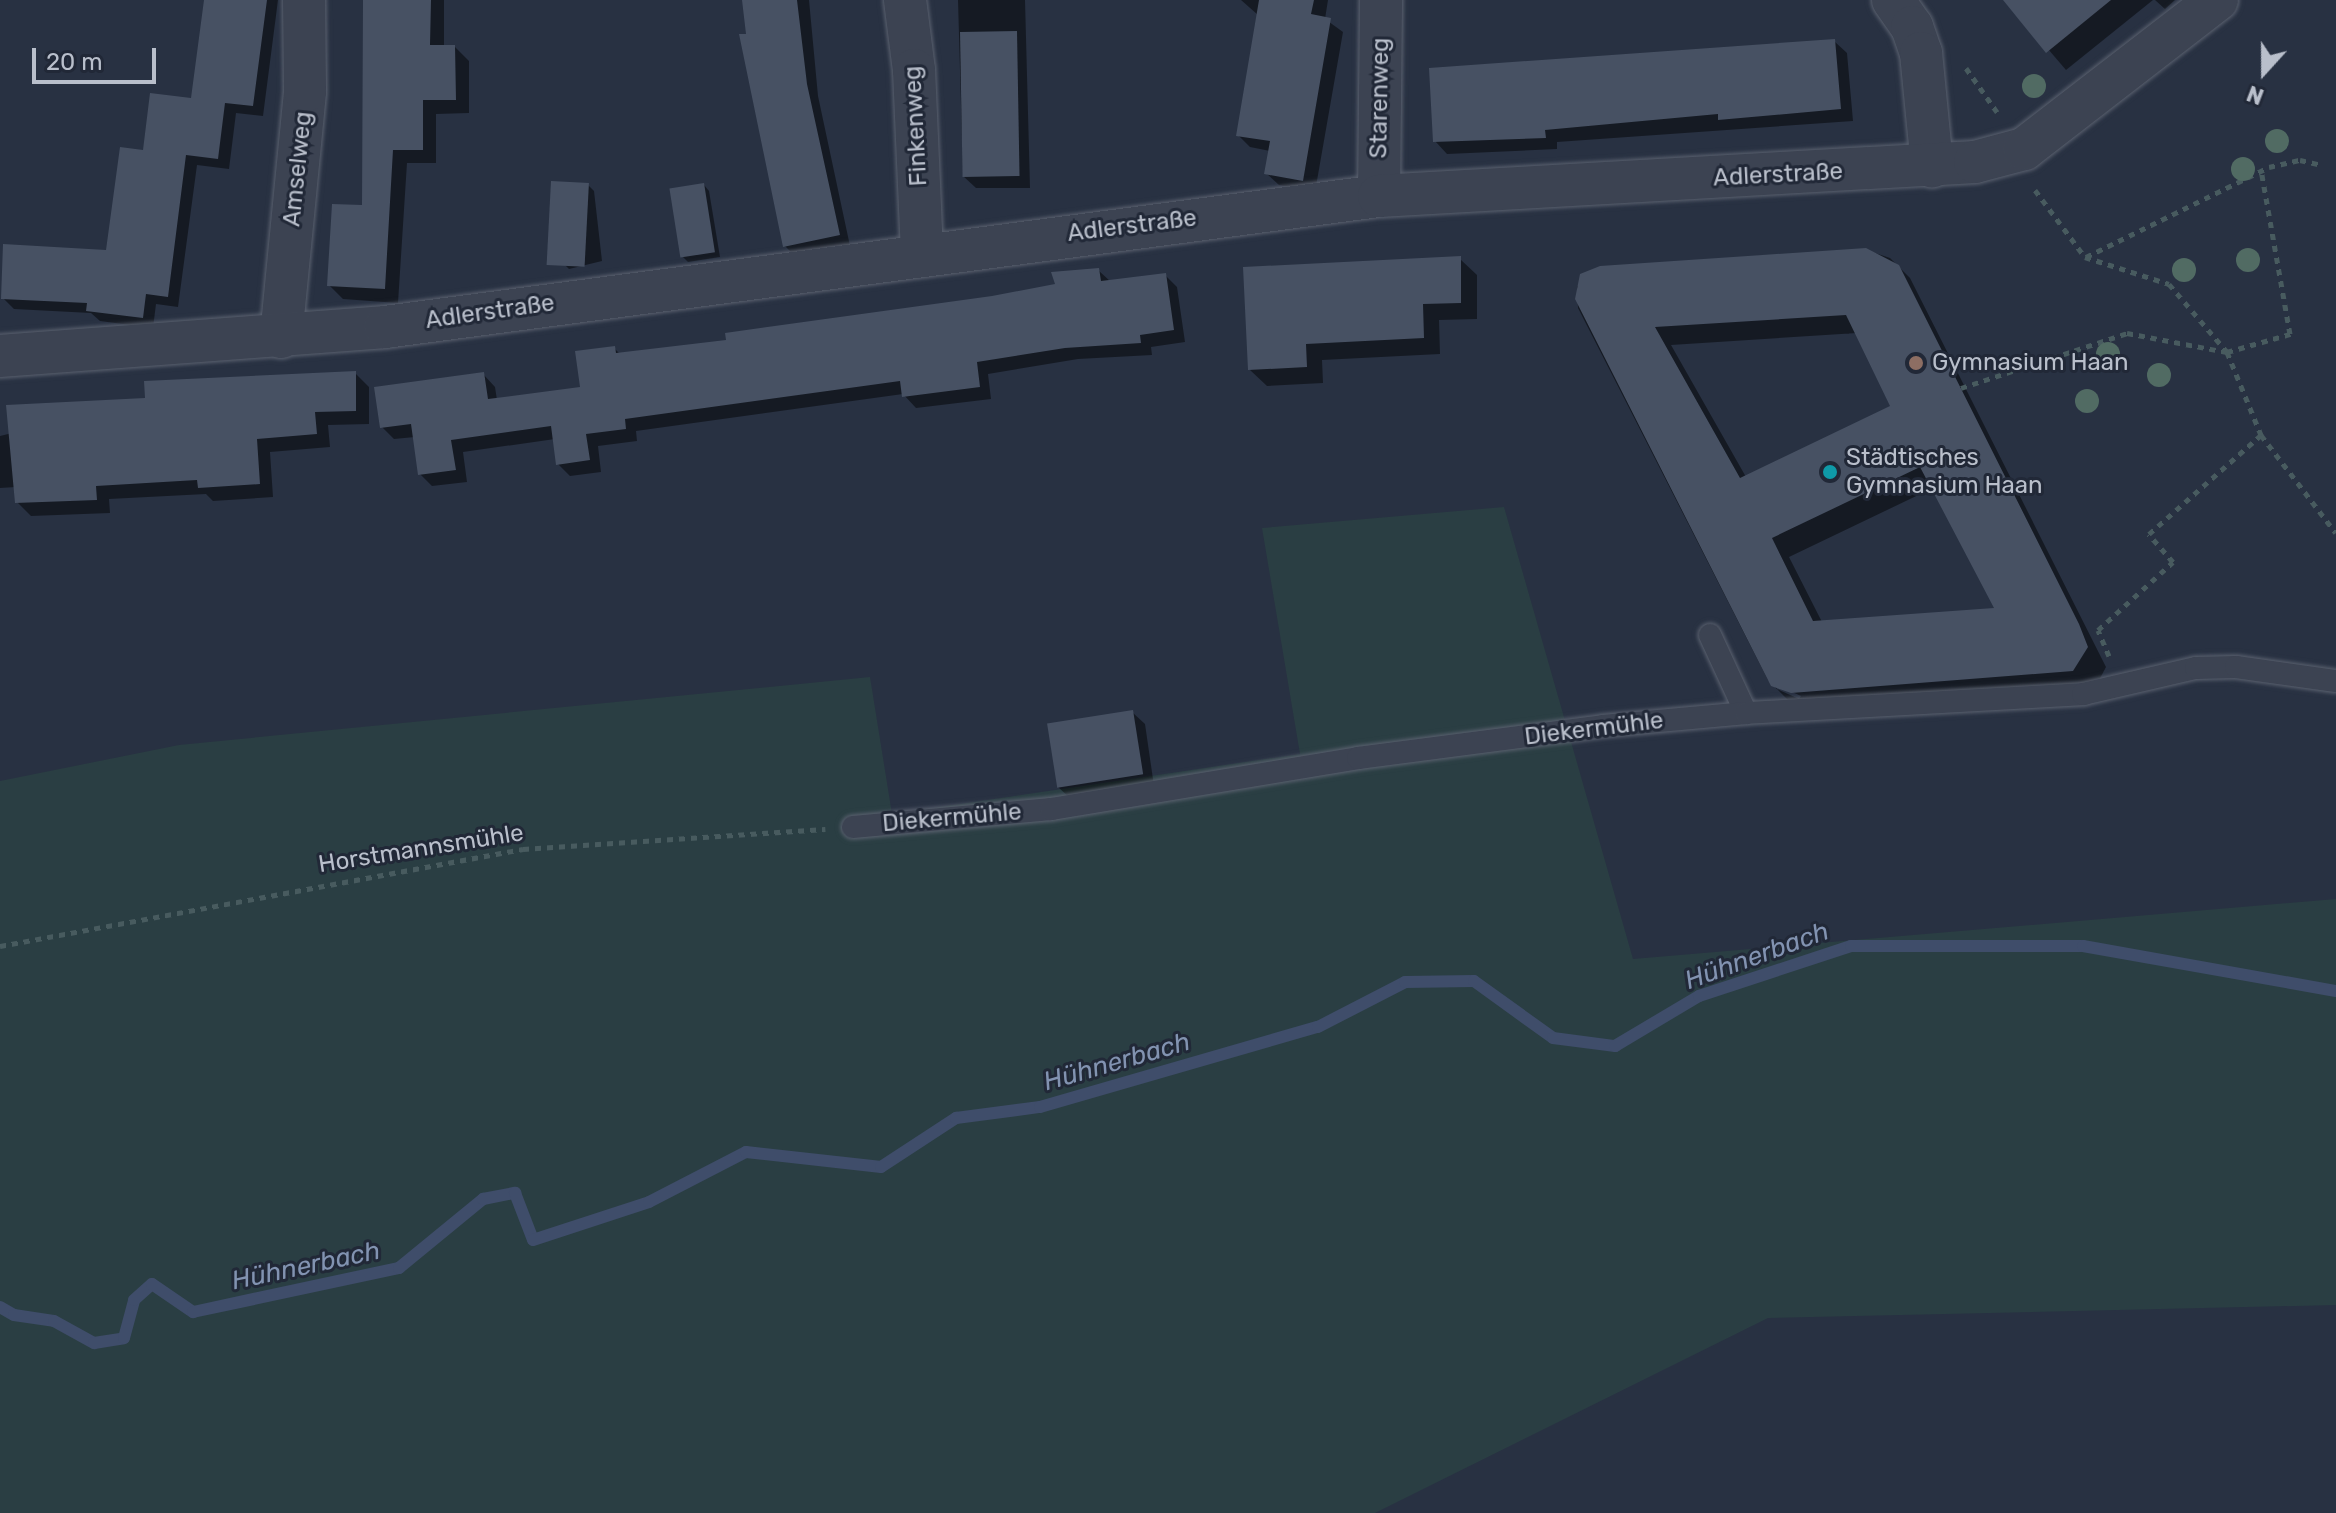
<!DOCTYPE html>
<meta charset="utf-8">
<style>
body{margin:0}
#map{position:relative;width:2336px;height:1513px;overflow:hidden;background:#283142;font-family:Rubik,sans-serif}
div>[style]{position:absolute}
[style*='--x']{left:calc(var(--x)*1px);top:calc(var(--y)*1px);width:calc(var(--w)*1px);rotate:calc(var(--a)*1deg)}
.green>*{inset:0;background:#2a3e43}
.shadow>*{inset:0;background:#0007}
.stream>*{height:12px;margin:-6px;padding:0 6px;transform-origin:6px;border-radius:6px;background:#3f4d6a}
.building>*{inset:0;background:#475163;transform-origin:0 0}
.path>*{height:5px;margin-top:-2.5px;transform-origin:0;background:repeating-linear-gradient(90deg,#485b5f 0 6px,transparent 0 12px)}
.roads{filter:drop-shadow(0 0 2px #5a616f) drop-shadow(0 0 2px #5a616f)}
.service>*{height:22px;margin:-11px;padding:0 11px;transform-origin:11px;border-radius:11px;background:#3c4352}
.minor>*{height:42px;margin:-21px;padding:0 21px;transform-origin:21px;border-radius:21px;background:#3c4352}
.trees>*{width:24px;height:24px;margin:-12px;border-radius:50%;background:#516b63}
.dots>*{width:22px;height:22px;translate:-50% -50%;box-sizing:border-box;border:4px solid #212837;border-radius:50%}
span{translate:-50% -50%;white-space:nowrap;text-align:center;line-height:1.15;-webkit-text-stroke:6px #212837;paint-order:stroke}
.street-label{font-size:24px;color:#b9bfcb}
.poi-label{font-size:24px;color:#b9bfcb}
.left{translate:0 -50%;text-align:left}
.water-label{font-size:26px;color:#8293b1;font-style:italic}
.north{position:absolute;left:2224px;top:32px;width:80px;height:80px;-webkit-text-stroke:6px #212837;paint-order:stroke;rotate:201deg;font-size:22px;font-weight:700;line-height:32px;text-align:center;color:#b9bfcb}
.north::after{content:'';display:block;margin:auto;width:28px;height:36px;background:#b9bfcb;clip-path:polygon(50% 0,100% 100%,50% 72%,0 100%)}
.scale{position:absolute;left:32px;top:48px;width:124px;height:36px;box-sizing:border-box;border:4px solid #b9bfcb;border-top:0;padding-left:10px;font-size:24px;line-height:28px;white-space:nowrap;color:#b9bfcb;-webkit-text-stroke:6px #212837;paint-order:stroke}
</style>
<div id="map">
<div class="green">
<div style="clip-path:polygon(1504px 507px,1633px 959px,2336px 899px,2336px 1305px,1768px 1318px,1375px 1513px,0 1513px,0 781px,179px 745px,870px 677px,892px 814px,1300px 754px,1262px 528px)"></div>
</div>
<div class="shadow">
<div style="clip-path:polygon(206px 0,278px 0,263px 116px,236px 113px,229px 169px,197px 165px,178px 307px,156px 304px,153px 328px,100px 321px,91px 313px,14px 309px,3px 298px,108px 252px,145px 152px,193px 100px)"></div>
<div style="clip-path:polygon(365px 0,444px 0,444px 47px,455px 47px,469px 61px,469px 113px,436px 114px,436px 163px,407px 163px,398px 303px,343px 299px,329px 285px,364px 207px)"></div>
<div style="clip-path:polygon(744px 0,809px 0,818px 96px,850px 246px,796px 257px,785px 246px)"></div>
<div style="clip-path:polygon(958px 0,1025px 0,1030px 188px,976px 188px,963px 176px)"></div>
<div style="clip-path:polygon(1241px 0,1328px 0,1325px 19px,1343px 32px,1315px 192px,1279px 185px,1266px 173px,1270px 151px,1250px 147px,1238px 135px,1258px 15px)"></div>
<div style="clip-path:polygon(2006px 0,2153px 0,2066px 70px)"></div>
<div style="clip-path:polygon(2155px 0,2175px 0,2165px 9px)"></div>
<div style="clip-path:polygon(1834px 41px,1847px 53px,1853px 121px,1557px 142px,1557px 149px,1447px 154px,1435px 141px)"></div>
<div style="clip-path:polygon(588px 185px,594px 191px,602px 261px,569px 269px,563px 263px)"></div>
<div style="clip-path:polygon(704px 185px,709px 191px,720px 257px,688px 262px,682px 256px)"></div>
<div style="clip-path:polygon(evenodd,1866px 250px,1890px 258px,1910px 278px,2106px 667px,2097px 684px,2086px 691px,1811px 711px,1788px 700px,1768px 680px,1578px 308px,1577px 287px,1588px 272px,1866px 250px,1857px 333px,1893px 407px,1746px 477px,1671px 345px,1857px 333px,1866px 250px,1933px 488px,1997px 610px,1822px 622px,1789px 557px,1933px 488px,1866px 250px,1777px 685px,1801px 696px,1799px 699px,1777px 689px,1777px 685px)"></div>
<div style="clip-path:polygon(1460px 259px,1477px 275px,1477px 319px,1439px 320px,1440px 354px,1322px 360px,1323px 383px,1267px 386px,1250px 370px)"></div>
<div style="clip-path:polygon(1098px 270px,1111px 282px,1165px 275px,1177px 287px,1185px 342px,1151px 347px,1152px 355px,1078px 359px,988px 374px,991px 399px,916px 408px,903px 394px,636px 431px,637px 441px,598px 446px,601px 472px,570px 476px,558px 464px,555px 439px,463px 452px,467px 482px,432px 486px,420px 474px,415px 437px,394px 439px,382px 427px,483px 374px,495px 387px,497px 400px,582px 389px,614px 348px,621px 355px,728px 341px,993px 298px,1057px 285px)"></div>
<div style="clip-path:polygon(355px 373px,369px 387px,369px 424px,328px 425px,330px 447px,270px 452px,273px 497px,213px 501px,206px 494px,109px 499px,110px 513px,31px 516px,17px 502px,16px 487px,0 488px,0 436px,147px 400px)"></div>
<div style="clip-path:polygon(1132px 712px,1145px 724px,1154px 786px,1071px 799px,1058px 787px)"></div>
</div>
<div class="stream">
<div style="--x:0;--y:1307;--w:16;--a:30"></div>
<div style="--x:14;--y:1315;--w:40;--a:8.5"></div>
<div style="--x:54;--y:1321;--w:46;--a:28.8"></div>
<div style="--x:94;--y:1343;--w:30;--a:-9"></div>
<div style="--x:124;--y:1338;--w:39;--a:-75"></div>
<div style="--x:134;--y:1300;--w:24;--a:-42"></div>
<div style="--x:152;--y:1284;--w:50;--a:34.3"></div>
<div style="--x:193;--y:1312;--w:211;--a:-12.1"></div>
<div style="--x:399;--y:1268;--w:109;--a:-39.4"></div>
<div style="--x:483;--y:1199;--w:33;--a:-11"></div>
<div style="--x:515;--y:1193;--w:50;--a:69"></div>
<div style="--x:533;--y:1240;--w:122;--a:-18.1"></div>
<div style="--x:649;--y:1202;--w:109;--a:-27.3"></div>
<div style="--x:746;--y:1152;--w:136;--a:6.3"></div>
<div style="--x:881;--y:1167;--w:90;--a:-33.2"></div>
<div style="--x:956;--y:1118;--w:85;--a:-7.5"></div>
<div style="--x:1040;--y:1107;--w:289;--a:-16.1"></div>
<div style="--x:1318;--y:1027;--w:98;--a:-27.3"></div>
<div style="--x:1405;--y:982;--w:69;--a:-0.8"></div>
<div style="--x:1474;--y:981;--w:97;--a:35.8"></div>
<div style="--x:1553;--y:1038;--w:63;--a:7.4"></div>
<div style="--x:1615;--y:1046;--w:98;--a:-30.8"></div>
<div style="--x:1699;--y:996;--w:160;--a:-18.2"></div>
<div style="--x:1851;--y:946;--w:232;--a:0"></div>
<div style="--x:2083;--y:946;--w:257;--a:10.1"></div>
</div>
<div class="building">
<div style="clip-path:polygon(204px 0,267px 0,253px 106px,225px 103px,218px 159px,186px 155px,168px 297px,146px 294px,143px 318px,86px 311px,87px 303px,1px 299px,3px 244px,106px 250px,120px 147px,143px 150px,150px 93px,191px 98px)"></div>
<div style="clip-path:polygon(363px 0,431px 0,430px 45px,455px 45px,456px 100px,423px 100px,423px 150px,393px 150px,385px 289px,327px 286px,332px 204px,362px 205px)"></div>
<div style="clip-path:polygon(742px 0,797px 0,807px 84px,840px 235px,783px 247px,739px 34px,746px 34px)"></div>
<div style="clip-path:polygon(1259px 0,1314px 0,1311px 14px,1331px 18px,1303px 181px,1264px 174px,1270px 141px,1236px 136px)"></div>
<div style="clip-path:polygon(2003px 0,2111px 0,2046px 53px)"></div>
<div style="left:1017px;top:31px;width:145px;height:57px;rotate:89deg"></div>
<div style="clip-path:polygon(1835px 39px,1841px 109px,1718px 120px,1718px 114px,1545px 130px,1546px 138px,1433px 142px,1429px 68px)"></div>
<div style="left:551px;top:181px;width:38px;height:84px;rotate:3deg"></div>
<div style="left:704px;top:183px;width:70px;height:35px;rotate:81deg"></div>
<div style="clip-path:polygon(evenodd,1866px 248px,1899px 265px,2079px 624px,2088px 647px,2073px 671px,1791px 693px,1771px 686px,1575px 299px,1580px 274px,1600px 266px,1866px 248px,1846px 315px,1890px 406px,1740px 478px,1655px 327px,1846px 315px,1866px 248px,1920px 467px,1994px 608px,1813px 621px,1772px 538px,1920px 467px)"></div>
<div style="clip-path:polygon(1461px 256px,1461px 303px,1423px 304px,1424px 338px,1306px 344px,1307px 367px,1248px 370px,1243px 267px)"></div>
<div style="clip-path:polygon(1099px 268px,1101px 281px,1166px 273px,1174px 330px,1140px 335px,1141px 343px,1065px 348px,977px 362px,980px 387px,902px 397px,900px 381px,625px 419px,626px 429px,586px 434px,590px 460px,556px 465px,551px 426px,451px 440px,456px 470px,418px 475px,411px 424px,380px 428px,374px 387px,484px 372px,488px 399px,580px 387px,575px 351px,615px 346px,616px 353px,726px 340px,725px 333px,992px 296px,1055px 284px,1051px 272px)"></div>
<div style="clip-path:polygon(356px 371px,356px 411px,315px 412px,317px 434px,257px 439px,260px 484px,198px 488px,197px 480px,96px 486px,97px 500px,15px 503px,6px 405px,145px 398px,144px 381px)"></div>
<div style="left:1133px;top:710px;width:65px;height:87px;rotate:81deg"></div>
</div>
<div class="path">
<div style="--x:1966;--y:68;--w:54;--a:54.8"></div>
<div style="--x:2035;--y:190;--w:84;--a:53.3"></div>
<div style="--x:2085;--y:257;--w:88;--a:17.8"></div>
<div style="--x:2169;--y:284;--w:89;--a:49.5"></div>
<div style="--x:2227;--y:352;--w:90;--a:67.7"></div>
<div style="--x:2261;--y:435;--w:123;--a:52.6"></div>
<div style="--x:2086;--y:257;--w:204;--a:-26.2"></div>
<div style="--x:2269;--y:167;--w:32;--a:-13"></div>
<div style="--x:2300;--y:160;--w:23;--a:13"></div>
<div style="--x:1961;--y:388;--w:175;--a:-18.3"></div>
<div style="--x:2127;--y:333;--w:102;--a:10.8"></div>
<div style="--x:2227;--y:352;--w:66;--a:-15.9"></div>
<div style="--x:2290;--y:334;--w:167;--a:-100"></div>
<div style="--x:2109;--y:656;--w:28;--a:-113"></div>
<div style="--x:2098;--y:630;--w:101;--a:-42.2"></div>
<div style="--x:2173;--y:562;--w:37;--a:-131"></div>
<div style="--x:2149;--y:534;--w:149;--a:-41.5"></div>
<div style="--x:0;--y:946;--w:532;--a:-10.51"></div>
<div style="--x:523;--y:849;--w:303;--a:-3.8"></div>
</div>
<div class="roads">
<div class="service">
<div style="--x:1710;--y:635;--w:86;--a:65.2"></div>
<div style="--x:853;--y:827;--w:199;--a:-5.2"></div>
<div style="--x:1051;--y:809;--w:311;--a:-9.4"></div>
<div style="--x:1358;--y:758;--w:247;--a:-7.4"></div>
<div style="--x:1603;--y:726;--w:144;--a:-5.2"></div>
<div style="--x:1746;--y:713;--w:338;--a:-3.2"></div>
<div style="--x:2083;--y:694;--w:116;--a:-13"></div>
<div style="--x:2196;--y:668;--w:40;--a:-1.4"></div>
<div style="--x:2236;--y:667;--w:101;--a:8"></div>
</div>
<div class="minor">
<div style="--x:905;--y:0;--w:71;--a:82.7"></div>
<div style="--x:914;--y:70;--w:182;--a:87.5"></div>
<div style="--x:1893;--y:0;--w:33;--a:55"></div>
<div style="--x:1912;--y:27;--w:28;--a:71"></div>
<div style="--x:1921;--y:53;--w:114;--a:84.4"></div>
<div style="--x:1379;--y:196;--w:196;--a:-89.4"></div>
<div style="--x:281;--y:337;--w:247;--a:-84.4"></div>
<div style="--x:305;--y:91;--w:91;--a:-90.6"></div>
<div style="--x:0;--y:356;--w:386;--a:-4.3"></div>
<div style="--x:385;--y:327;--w:1003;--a:-7.51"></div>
<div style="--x:1379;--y:196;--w:597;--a:-3.27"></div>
<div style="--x:1975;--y:162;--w:51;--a:-14.9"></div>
<div style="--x:2024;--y:149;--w:244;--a:-37.7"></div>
</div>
</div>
<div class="trees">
<div style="left:2034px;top:86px"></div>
<div style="left:2277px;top:141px"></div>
<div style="left:2243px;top:169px"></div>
<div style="left:2248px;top:260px"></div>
<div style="left:2184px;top:270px"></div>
<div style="left:2108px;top:354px"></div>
<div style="left:2159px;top:375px"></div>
<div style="left:2087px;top:401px"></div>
</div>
<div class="dots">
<div style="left:1916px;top:363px;background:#8d6e63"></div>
<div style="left:1830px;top:472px;background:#0f9aa8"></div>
</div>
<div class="street-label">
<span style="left:1380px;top:98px;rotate:-89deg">Starenweg</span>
<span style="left:916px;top:126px;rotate:-93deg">Finkenweg</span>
<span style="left:298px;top:169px;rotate:-84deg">Amselweg</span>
<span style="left:1778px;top:175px;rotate:-3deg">Adlerstraße</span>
<span style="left:1132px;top:226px;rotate:-7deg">Adlerstraße</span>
<span style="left:490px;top:312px;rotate:-8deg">Adlerstraße</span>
<span style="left:1594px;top:729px;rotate:-7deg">Diekermühle</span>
<span style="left:952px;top:818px;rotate:-5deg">Diekermühle</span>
<span style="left:421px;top:849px;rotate:-9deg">Horstmannsmühle</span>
</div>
<div class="poi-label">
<span class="left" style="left:1932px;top:363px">Gymnasium Haan</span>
<span class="left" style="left:1846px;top:472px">Städtisches<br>Gymnasium Haan</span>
</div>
<div class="water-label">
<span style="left:1757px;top:956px;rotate:-20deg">Hühnerbach</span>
<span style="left:1117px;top:1062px;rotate:-16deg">Hühnerbach</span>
<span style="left:306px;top:1266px;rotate:-12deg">Hühnerbach</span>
</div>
<div class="north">N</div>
<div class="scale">20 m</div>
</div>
